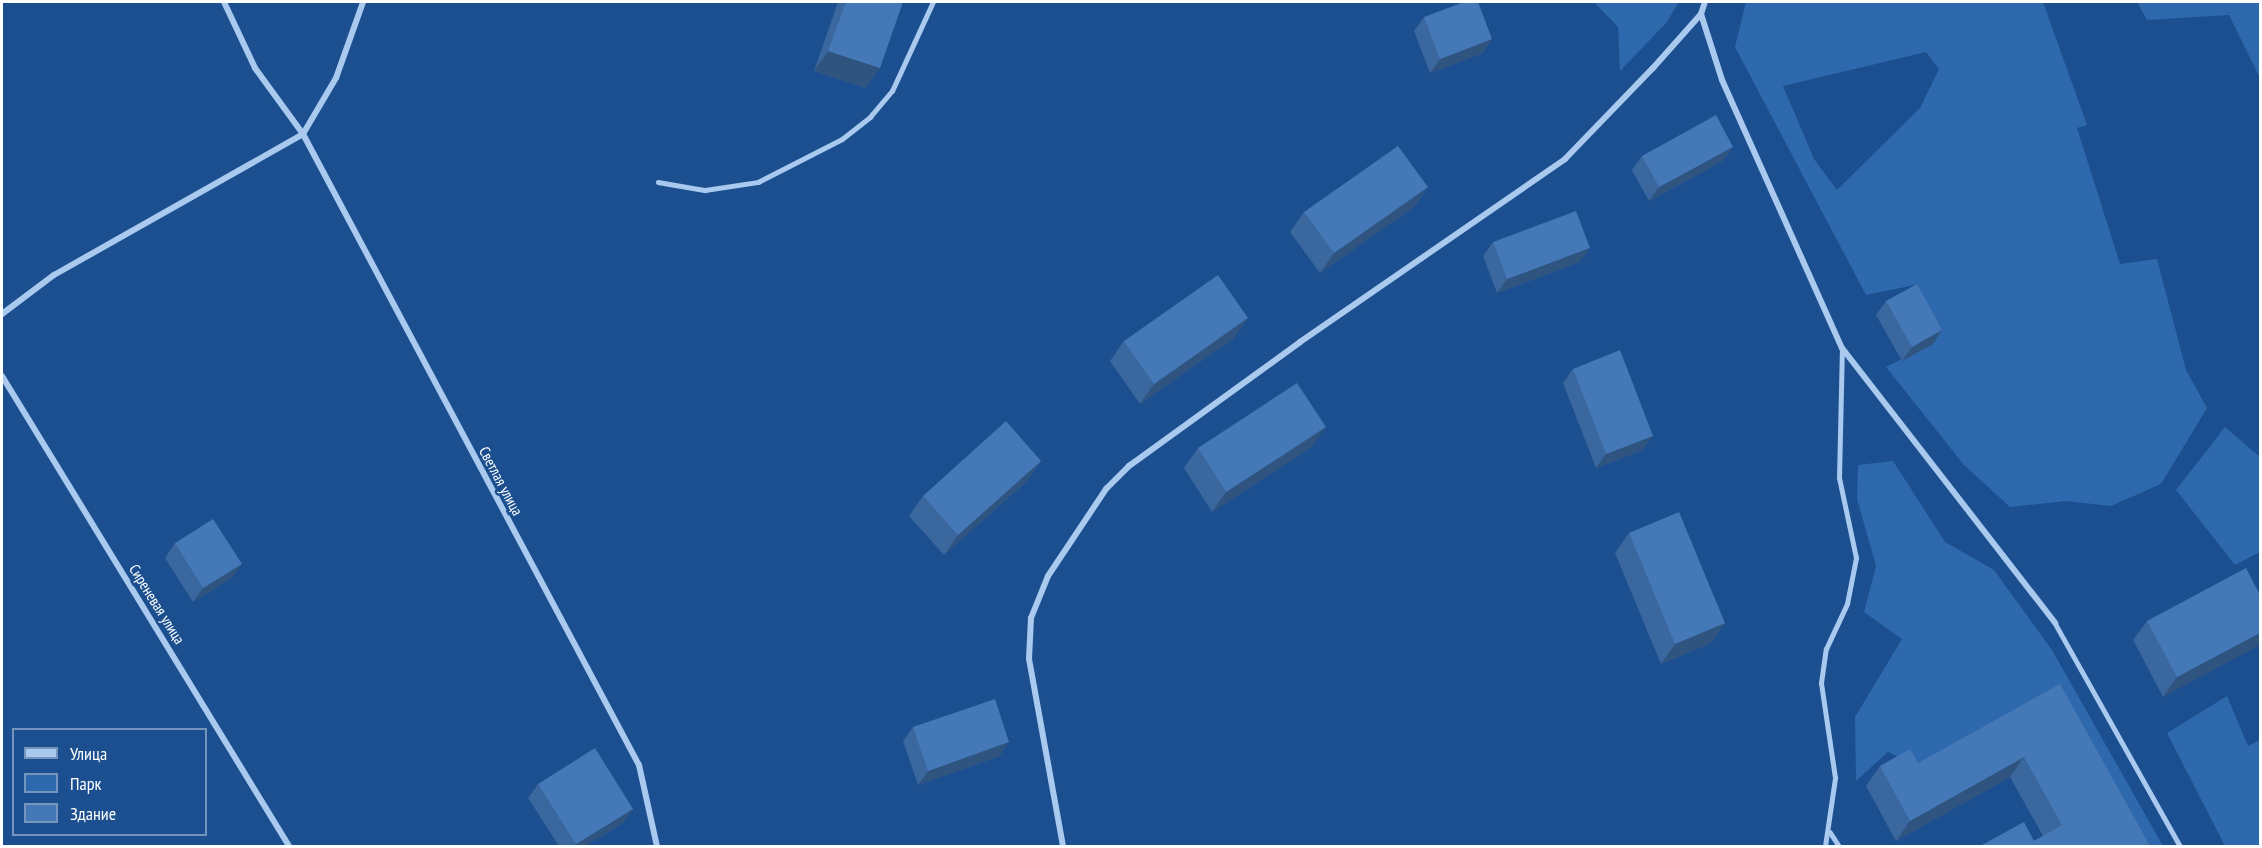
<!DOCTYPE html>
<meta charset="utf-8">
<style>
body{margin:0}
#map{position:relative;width:2262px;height:848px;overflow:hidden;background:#1b4f8f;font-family:"PT Sans Narrow",sans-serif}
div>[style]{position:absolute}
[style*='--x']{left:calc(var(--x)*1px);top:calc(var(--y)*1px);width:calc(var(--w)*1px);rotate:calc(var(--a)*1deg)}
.green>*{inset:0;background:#2e69ad}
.service>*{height:4.5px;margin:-2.25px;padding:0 2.25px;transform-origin:2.25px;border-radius:2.25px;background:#a9c9ee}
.minor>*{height:6px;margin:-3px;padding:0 3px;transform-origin:3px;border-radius:3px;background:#a9c9ee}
.wall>*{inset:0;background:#3a679d}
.shaded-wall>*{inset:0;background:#305480}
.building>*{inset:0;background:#4478b7}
span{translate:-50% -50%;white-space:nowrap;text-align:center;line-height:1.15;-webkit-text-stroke:5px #1b4f8f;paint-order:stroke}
.street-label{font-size:15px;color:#fff}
.frame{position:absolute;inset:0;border:3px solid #fff;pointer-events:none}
.legend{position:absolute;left:12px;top:728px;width:195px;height:108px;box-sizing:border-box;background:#1b4f8f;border:2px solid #7695bc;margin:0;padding:8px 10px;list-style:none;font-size:18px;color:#fff}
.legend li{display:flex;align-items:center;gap:12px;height:30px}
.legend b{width:30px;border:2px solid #7695bc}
</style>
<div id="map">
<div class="green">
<div style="clip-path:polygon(1594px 2px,1679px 2px,1666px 23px,1620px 71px,1618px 27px)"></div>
<div style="clip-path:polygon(evenodd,1746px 2px,2043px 2px,2087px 125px,2077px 128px,2120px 264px,2157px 259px,2186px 370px,2207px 408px,2161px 484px,2111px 506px,2066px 501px,2010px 507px,1964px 465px,1886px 367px,1932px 344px,1915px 285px,1866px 295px,1735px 47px,1746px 2px,1926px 52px,1939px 69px,1920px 108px,1837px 190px,1814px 159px,1783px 86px,1926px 52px)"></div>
<div style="clip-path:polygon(2137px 2px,2260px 2px,2260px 78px,2229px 15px,2147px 20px)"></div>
<div style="clip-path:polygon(2225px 427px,2260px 457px,2260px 552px,2235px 565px,2176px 490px)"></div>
<div style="clip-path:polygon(1893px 461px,1945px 542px,1994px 570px,2052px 650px,2163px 846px,2140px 846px,2052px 690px,1916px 765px,1888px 752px,1856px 781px,1855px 717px,1902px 639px,1864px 612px,1876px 566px,1857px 499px,1858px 465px)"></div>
<div style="clip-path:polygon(2227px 696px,2248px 746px,2260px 740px,2260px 846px,2225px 846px,2167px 733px)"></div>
</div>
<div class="service">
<div style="--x:658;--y:182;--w:48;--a:9.7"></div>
<div style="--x:705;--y:190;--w:54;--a:-8.6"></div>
<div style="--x:758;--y:182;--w:94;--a:-27.1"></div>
<div style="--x:842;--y:139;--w:36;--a:-38"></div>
<div style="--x:870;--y:117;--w:34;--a:-50"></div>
<div style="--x:892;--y:91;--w:98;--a:-65.3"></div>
<div style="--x:2055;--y:623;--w:256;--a:60.7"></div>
<div style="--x:1830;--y:832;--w:17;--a:57"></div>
<div style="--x:1825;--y:846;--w:69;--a:-81.6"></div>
<div style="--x:1835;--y:778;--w:96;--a:-98.4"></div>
<div style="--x:1821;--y:683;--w:34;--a:-82"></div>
<div style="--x:1826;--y:649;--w:50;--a:-65"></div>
<div style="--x:1847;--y:604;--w:47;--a:-78.9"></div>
<div style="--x:1856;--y:558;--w:82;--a:-102"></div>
<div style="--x:1839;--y:478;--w:129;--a:-88.7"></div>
</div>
<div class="minor">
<div style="--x:224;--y:2;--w:73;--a:64.8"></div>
<div style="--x:255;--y:68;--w:82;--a:54"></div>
<div style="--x:303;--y:134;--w:715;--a:61.97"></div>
<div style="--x:639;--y:765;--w:83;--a:77.5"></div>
<div style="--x:1701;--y:14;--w:69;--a:72.3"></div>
<div style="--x:1722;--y:80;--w:294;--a:65.9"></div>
<div style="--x:1842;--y:348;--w:348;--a:52.2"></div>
<div style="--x:2;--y:314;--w:65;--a:-36.9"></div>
<div style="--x:54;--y:275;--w:286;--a:-29.5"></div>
<div style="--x:303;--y:134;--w:65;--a:-59.5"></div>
<div style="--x:336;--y:78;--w:81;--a:-70.4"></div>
<div style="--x:2;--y:376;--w:551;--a:58.59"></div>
<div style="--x:1063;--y:846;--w:190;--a:-100.3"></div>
<div style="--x:1029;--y:659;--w:41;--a:-87.2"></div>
<div style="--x:1031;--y:618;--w:45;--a:-68"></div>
<div style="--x:1048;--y:576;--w:105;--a:-56.3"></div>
<div style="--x:1106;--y:489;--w:33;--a:-45"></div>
<div style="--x:1129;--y:466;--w:211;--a:-35.9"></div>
<div style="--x:1300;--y:342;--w:322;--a:-34.6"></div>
<div style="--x:1565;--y:159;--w:127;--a:-46"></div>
<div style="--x:1653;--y:68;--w:72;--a:-48.4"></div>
<div style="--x:1701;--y:14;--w:13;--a:-72"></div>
</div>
<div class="wall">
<div style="clip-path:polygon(838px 2px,903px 2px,866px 88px,814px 71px)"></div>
<div style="clip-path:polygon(1424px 17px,1492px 39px,1483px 53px,1430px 73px,1414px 31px)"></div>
<div style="clip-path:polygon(1642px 156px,1723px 161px,1649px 201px,1632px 170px)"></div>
<div style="clip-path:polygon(1428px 187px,1414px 207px,1320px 273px,1290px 232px,1304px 212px)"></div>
<div style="clip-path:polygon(1493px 242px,1580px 262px,1497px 293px,1483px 256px)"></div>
<div style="clip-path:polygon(1886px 301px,1933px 344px,1902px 361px,1876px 315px)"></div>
<div style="clip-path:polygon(1234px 338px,1140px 404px,1110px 361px,1124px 341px)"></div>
<div style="clip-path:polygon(1573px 369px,1643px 450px,1596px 468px,1563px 383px)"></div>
<div style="clip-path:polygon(1312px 447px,1212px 512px,1184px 468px,1198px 448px)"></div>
<div style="clip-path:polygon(1041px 461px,1027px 481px,944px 555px,909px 516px,923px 496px)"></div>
<div style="clip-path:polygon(1629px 533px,1725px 623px,1711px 643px,1661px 664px,1615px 553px)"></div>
<div style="clip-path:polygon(175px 543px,232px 578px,193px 602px,165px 558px)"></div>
<div style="clip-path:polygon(2260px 595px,2163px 697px,2133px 640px,2147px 621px)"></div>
<div style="clip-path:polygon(2060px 684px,2150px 846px,2034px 841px,2043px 836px,2010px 777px,1896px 841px,1866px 786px,1880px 766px,1918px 763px)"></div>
<div style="clip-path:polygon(913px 727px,1000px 756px,918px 785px,903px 741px)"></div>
<div style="clip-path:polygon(538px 784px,633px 809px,623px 823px,585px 846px,559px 846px,528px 798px)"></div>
</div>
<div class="shaded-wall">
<div style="clip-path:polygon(1492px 39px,1483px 53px,1430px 73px,1440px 59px)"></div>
<div style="clip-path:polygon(828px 51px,880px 68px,866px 88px,814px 71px)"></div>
<div style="clip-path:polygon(1733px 147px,1723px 161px,1649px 201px,1659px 187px)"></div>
<div style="clip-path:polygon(1428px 187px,1414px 207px,1320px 273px,1334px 253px)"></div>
<div style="clip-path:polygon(1590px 248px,1580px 262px,1497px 293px,1507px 279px)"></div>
<div style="clip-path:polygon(1248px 318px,1234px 338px,1140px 404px,1154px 384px)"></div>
<div style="clip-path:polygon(1942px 330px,1933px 344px,1902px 361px,1912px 347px)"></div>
<div style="clip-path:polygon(1326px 427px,1312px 447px,1212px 512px,1226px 492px)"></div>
<div style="clip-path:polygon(1653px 436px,1643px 450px,1596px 468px,1606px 454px)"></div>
<div style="clip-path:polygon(1041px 461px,1027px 481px,944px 555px,958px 535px)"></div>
<div style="clip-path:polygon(242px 564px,232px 578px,193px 602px,203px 588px)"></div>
<div style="clip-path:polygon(1725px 623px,1711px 643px,1661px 664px,1675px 644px)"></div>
<div style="clip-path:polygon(2260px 633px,2260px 645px,2163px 697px,2177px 677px)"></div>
<div style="clip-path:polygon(1009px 742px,1000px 756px,918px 785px,928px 771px)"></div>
<div style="clip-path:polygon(2024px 757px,2010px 777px,1896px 841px,1910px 821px)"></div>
<div style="clip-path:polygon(633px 809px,623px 823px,585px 846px,574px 846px,576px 844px)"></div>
</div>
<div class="building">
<div style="clip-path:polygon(846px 2px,903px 2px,880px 68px,828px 51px)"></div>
<div style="clip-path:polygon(1464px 2px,1478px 2px,1492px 39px,1440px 59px,1424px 17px)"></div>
<div style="clip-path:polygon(1716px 115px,1733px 147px,1659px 187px,1642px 156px)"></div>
<div style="clip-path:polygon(1398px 146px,1428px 187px,1334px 253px,1304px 212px)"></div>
<div style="clip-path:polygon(1576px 211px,1590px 248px,1507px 279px,1493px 242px)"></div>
<div style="clip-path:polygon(1218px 275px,1248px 318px,1154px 384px,1124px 341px)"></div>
<div style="clip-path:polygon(1917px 284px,1942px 330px,1912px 347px,1886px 301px)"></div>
<div style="clip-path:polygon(1620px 350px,1653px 436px,1606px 454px,1573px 369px)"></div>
<div style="clip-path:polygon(1297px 383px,1326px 427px,1226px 492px,1198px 448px)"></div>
<div style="clip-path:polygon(1006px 421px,1041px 461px,958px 535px,923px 496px)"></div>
<div style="clip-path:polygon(1679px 512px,1725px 623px,1675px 644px,1629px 533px)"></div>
<div style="clip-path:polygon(213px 519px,242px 564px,203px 588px,175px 543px)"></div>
<div style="clip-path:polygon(2246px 568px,2260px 595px,2260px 633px,2177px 677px,2147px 621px)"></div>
<div style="clip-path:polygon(2060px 684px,2150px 846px,1980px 846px,2024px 822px,2034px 841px,2062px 825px,2024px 757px,1910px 821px,1880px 766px,1910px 749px,1918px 763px)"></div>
<div style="clip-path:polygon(995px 699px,1009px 742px,928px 771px,913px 727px)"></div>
<div style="clip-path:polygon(595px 748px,633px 809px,576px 844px,538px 784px)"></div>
</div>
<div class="street-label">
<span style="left:501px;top:481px;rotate:62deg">Светлая улица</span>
<span style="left:157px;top:604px;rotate:58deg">Сиреневая улица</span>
</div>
<div class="frame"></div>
<ul class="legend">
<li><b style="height:8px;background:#a9c9ee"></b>Улица</li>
<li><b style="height:16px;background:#2e69ad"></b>Парк</li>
<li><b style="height:16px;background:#4478b7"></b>Здание</li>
</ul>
</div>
